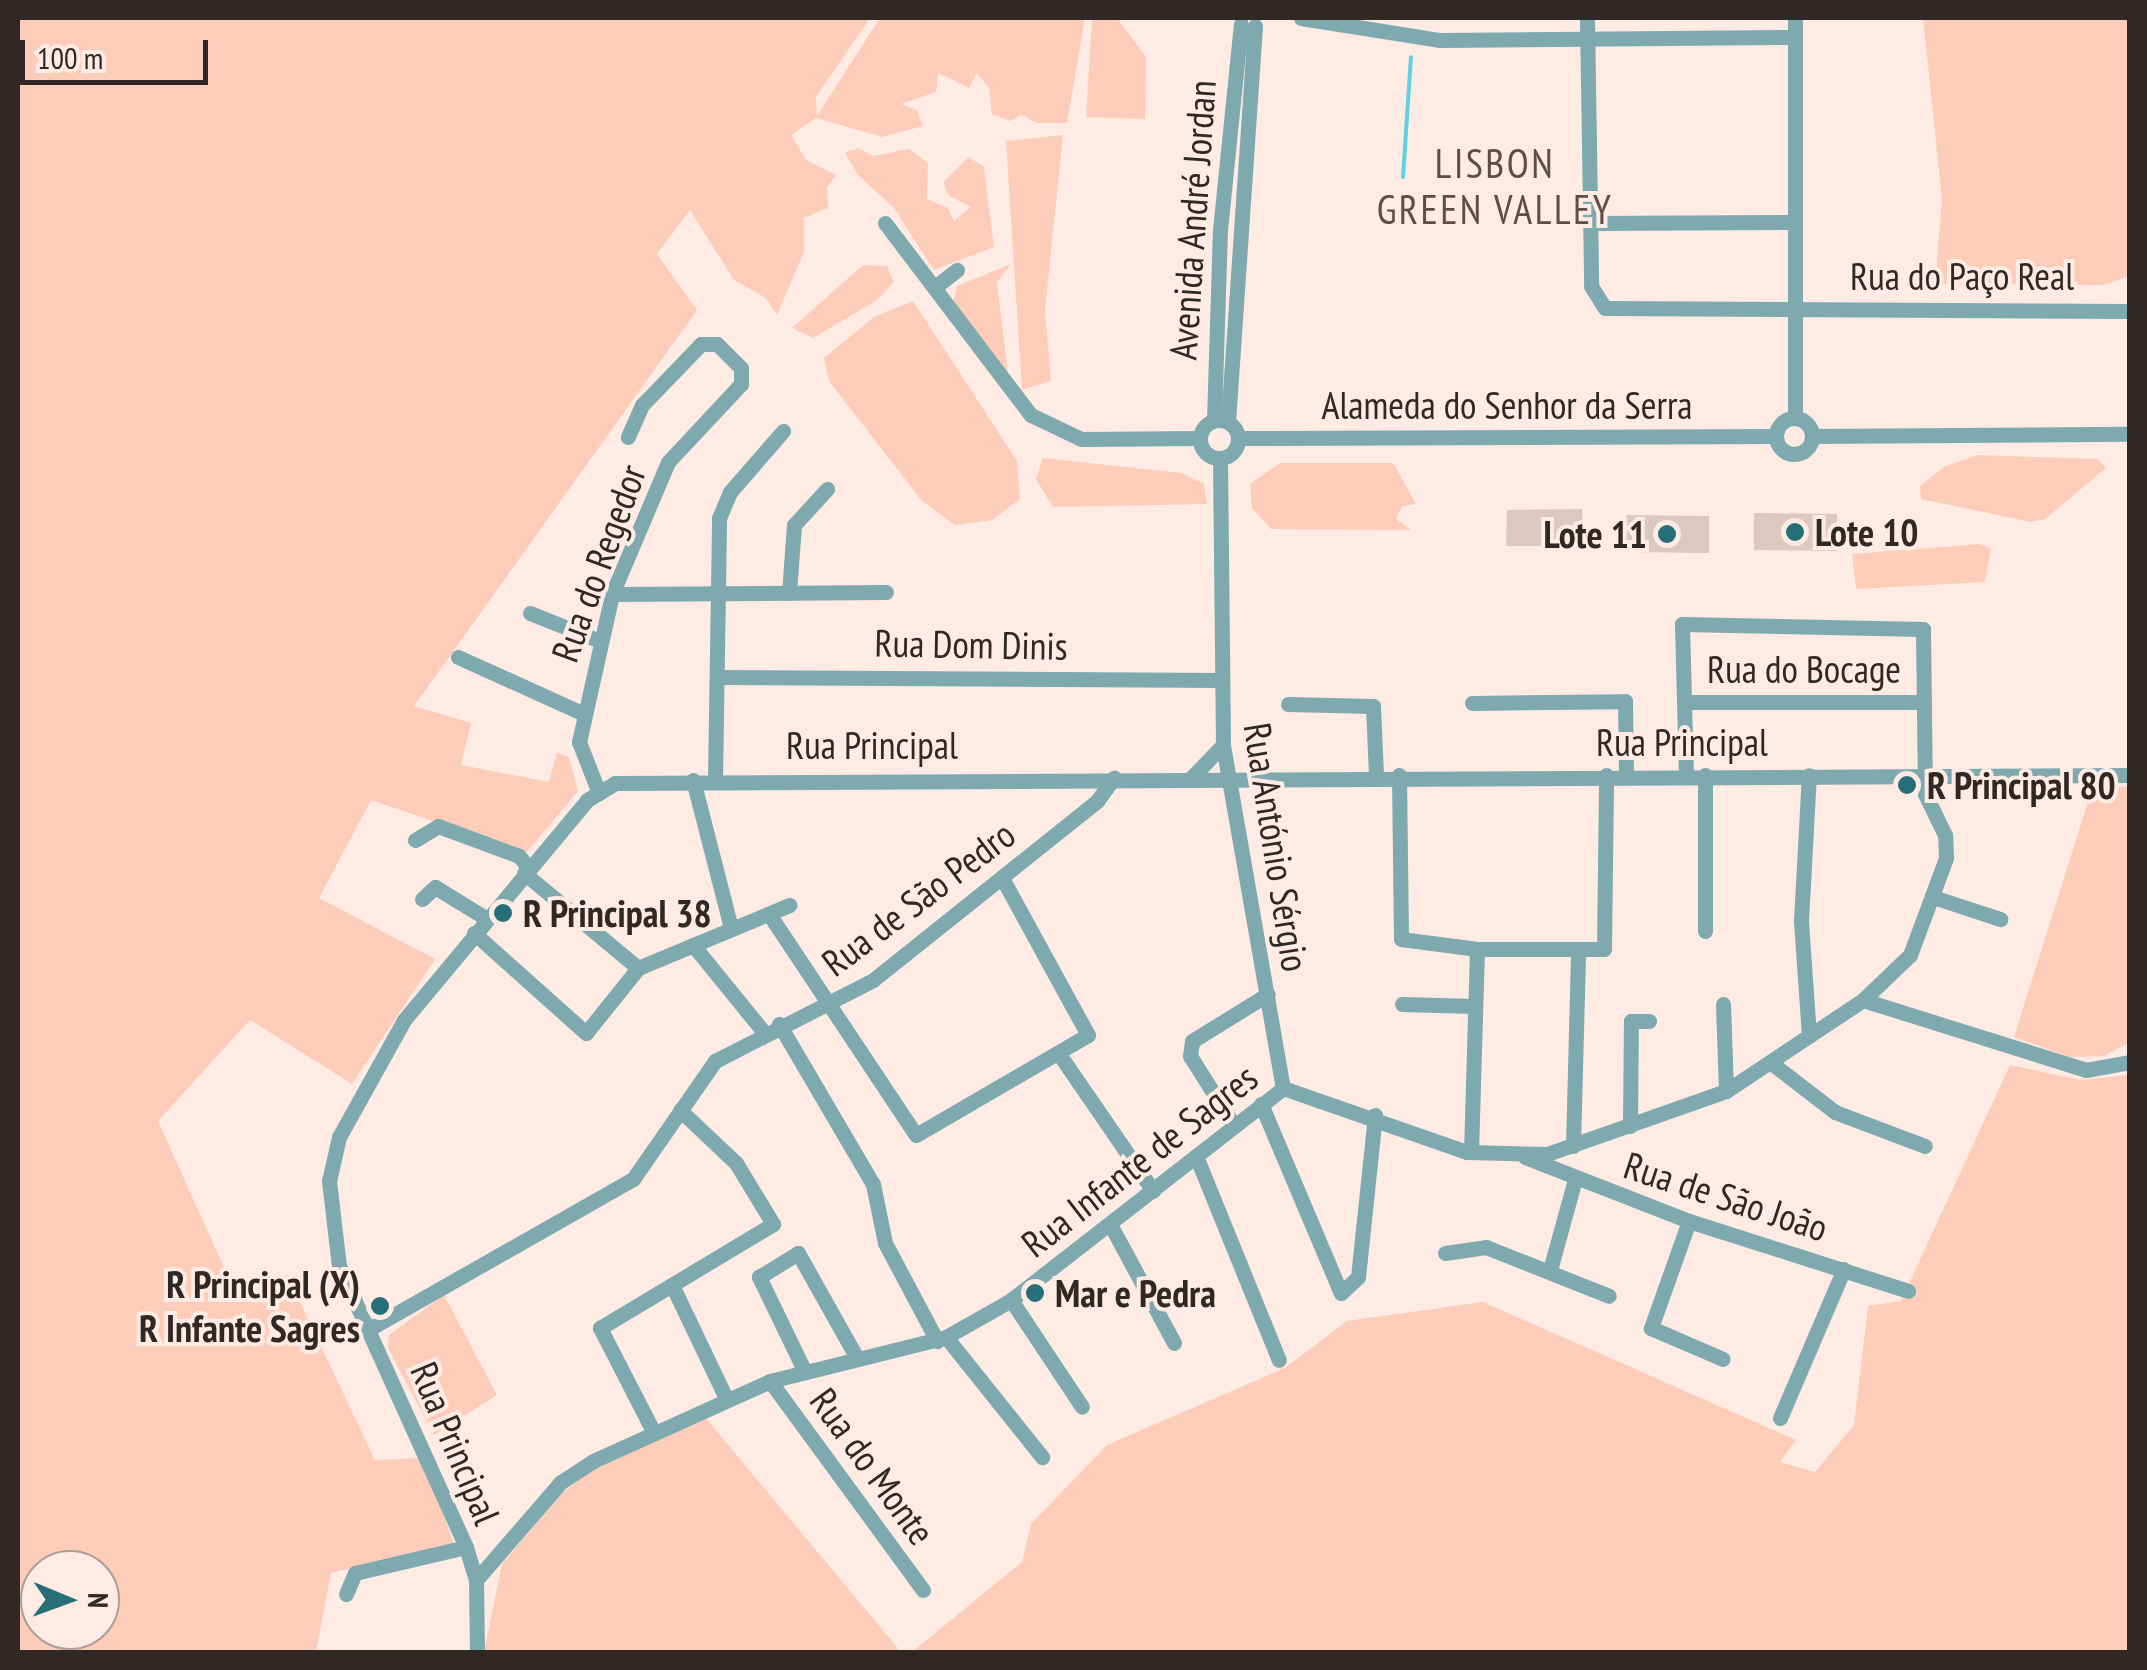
<!DOCTYPE html>
<meta charset="utf-8">
<style>
body{margin:0}
#map{position:relative;width:2147px;height:1670px;overflow:hidden;background:#feebe3;font-family:"PT Sans Narrow",sans-serif}
div>[style]{position:absolute}
[style*='--x']{left:calc(var(--x)*1px);top:calc(var(--y)*1px);width:calc(var(--w)*1px);rotate:calc(var(--a)*1deg)}
.green>*{inset:0;background:#fdcdb9}
.stream>*{height:4px;margin:-2px;padding:0 2px;transform-origin:2px;border-radius:2px;background:#5ed2e0}
.building>*{inset:0;background:#dbc8c0}
.minor>*{height:15px;margin:-7.5px;padding:0 7.5px;transform-origin:7.5px;border-radius:7.5px;background:#7ea9af}
.minor>.ring{margin:-7.5px;padding:0;box-sizing:content-box;background:none;border:15px solid #7ea9af;border-radius:50%}
.dots>*{width:28px;height:28px;translate:-50% -50%;box-sizing:border-box;border:5px solid #feebe3;border-radius:50%}
span{translate:-50% -50%;white-space:nowrap;text-align:center;line-height:1.15;-webkit-text-stroke:8px #feebe3;paint-order:stroke}
.street-label{font-size:38px;color:#2f2825}
.poi-label{font-size:38px;color:#2f2825;font-weight:700}
.left{translate:0 -50%;text-align:left}
.right{translate:-100% -50%;text-align:right}
.neighbourhood-label{font-size:40px;color:#5d4d46;letter-spacing:2.5px}
.frame{position:absolute;inset:0;border:20px solid #2f2825;pointer-events:none}
.north{position:absolute;left:20px;top:1550px;width:100px;height:100px;box-sizing:border-box;background:#feebe3;border:2px solid #ab9d97;border-radius:50%;rotate:91deg;font-size:28px;font-weight:700;line-height:40px;text-align:center;color:#2f2825}
.north::after{content:'';display:block;margin:auto;width:35px;height:45px;background:#266f78;clip-path:polygon(50% 0,100% 100%,50% 72%,0 100%)}
.scale{position:absolute;left:20px;top:40px;width:188px;height:45px;box-sizing:border-box;border:5px solid #2f2825;border-top:0;padding-left:12px;font-size:30px;line-height:35px;white-space:nowrap;color:#2f2825;-webkit-text-stroke:8px #feebe3;paint-order:stroke}
</style>
<div id="map">
<div class="green">
<div style="clip-path:polygon(evenodd,18px 18px,870px 18px,816px 97px,817px 116px,880px 18px,1085px 18px,1067px 123px,1037px 123px,1022px 115px,1010px 121px,992px 114px,989px 88px,977px 73px,969px 88px,938px 73px,936px 92px,901px 104px,917px 110px,923px 126px,882px 137px,816px 118px,791px 135px,806px 160px,836px 175px,827px 187px,828px 208px,804px 218px,804px 252px,777px 315px,766px 298px,734px 280px,690px 210px,657px 254px,697px 310px,414px 706px,471px 723px,461px 765px,549px 782px,557px 753px,569px 757px,578px 791px,526px 853px,371px 800px,319px 898px,435px 959px,352px 1084px,250px 1020px,158px 1121px,232px 1285px,287px 1275px,375px 1460px,423px 1458px,454px 1544px,331px 1573px,316px 1652px,18px 1652px,18px 18px,40px 1570px,100px 1570px,100px 1630px,40px 1630px,40px 1570px)"></div>
<div style="clip-path:polygon(1092px 18px,1117px 18px,1146px 57px,1145px 119px,1086px 117px)"></div>
<div style="clip-path:polygon(1923px 18px,2129px 18px,2129px 276px,2104px 285px,1935px 284px,1942px 200px)"></div>
<div style="clip-path:polygon(1063px 135px,1045px 310px,1051px 381px,1022px 390px,1006px 141px)"></div>
<div style="clip-path:polygon(858px 148px,873px 156px,909px 149px,928px 163px,927px 199px,948px 208px,954px 221px,971px 207px,949px 196px,943px 182px,969px 157px,984px 167px,994px 247px,934px 270px,894px 208px,858px 175px,845px 153px)"></div>
<div style="clip-path:polygon(1011px 264px,997px 282px,1008px 374px,953px 302px,957px 286px)"></div>
<div style="clip-path:polygon(863px 265px,887px 266px,894px 282px,876px 301px,813px 338px,792px 328px)"></div>
<div style="clip-path:polygon(913px 301px,1017px 461px,1020px 499px,992px 520px,955px 525px,922px 501px,829px 381px,824px 358px,874px 317px)"></div>
<div style="clip-path:polygon(1977px 455px,2098px 459px,2106px 468px,2045px 519px,2031px 522px,1921px 499px,1920px 486px,1944px 467px)"></div>
<div style="clip-path:polygon(1043px 458px,1181px 473px,1204px 484px,1207px 504px,1053px 507px,1036px 479px)"></div>
<div style="clip-path:polygon(1280px 463px,1393px 463px,1416px 504px,1402px 506px,1396px 519px,1411px 530px,1271px 529px,1252px 508px,1250px 484px)"></div>
<div style="clip-path:polygon(1980px 544px,1991px 548px,1985px 582px,1856px 589px,1852px 554px)"></div>
<div style="clip-path:polygon(2093px 786px,2129px 787px,2129px 1043px,2104px 1056px,2069px 1057px,2014px 1037px)"></div>
<div style="clip-path:polygon(2010px 1065px,2080px 1080px,2129px 1075px,2129px 1652px,912px 1652px,1022px 1562px,1031px 1524px,1107px 1445px,1285px 1368px,1347px 1321px,1483px 1302px,1796px 1440px,1780px 1462px,1815px 1472px,1854px 1425px,1868px 1306px,1901px 1301px)"></div>
<div style="clip-path:polygon(444px 1295px,497px 1395px,434px 1435px,388px 1348px,389px 1335px)"></div>
<div style="clip-path:polygon(704px 1416px,901px 1652px,484px 1652px,502px 1564px,562px 1493px,600px 1464px)"></div>
</div>
<div class="stream">
<div style="--x:1403;--y:177;--w:120;--a:-86.2"></div>
</div>
<div class="building">
<div style="clip-path:polygon(1582px 509px,1582px 546px,1506px 546px,1507px 510px)"></div>
<div style="clip-path:polygon(1754px 513px,1837px 514px,1837px 551px,1754px 550px)"></div>
<div style="clip-path:polygon(1626px 515px,1709px 516px,1709px 553px,1626px 552px)"></div>
</div>
<div class="minor">
<div style="--x:1301;--y:18;--w:141;--a:9"></div>
<div style="--x:1440;--y:40;--w:355;--a:-0.5"></div>
<div style="--x:1587;--y:18;--w:268;--a:89.1"></div>
<div style="--x:1591;--y:286;--w:26;--a:58"></div>
<div style="--x:1605;--y:308;--w:525;--a:0.33"></div>
<div style="--x:885;--y:223;--w:241;--a:52.8"></div>
<div style="--x:1031;--y:415;--w:55;--a:25.6"></div>
<div style="--x:1081;--y:439;--w:119;--a:-0.5"></div>
<div style="--x:1590;--y:223;--w:205;--a:-0.3"></div>
<div style="--x:935;--y:287;--w:28;--a:-38"></div>
<div style="--x:1795;--y:418;--w:400;--a:-90"></div>
<div class="ring" style="left:1776px;top:418px;width:21px;height:21px"></div>
<div style="--x:1214;--y:420;--w:190;--a:-88.2"></div>
<div style="--x:1220;--y:230;--w:207;--a:-84.2"></div>
<div class="ring" style="left:1200px;top:420px;width:23px;height:23px"></div>
<div style="--x:1228;--y:422;--w:397;--a:-86.1"></div>
<div style="--x:1812;--y:436;--w:318;--a:-0.4"></div>
<div style="--x:1238;--y:438;--w:538;--a:-0.21"></div>
<div style="--x:1220;--y:458;--w:287;--a:89.4"></div>
<div style="--x:1223;--y:745;--w:348;--a:80.1"></div>
<div style="--x:789;--y:593;--w:68;--a:-85.8"></div>
<div style="--x:794;--y:525;--w:49;--a:-47.5"></div>
<div style="--x:612;--y:594;--w:274;--a:-0.4"></div>
<div style="--x:530;--y:613;--w:75;--a:21.8"></div>
<div style="--x:458;--y:657;--w:136;--a:24.3"></div>
<div style="--x:718;--y:677;--w:504;--a:0.34"></div>
<div style="--x:1684;--y:702;--w:239;--a:0"></div>
<div style="--x:1472;--y:703;--w:153;--a:-0.7"></div>
<div style="--x:1625;--y:701;--w:74;--a:89.2"></div>
<div style="--x:1288;--y:704;--w:85;--a:1.3"></div>
<div style="--x:1373;--y:706;--w:69;--a:87.5"></div>
<div style="--x:1399;--y:775;--w:164;--a:89.3"></div>
<div style="--x:1401;--y:939;--w:77;--a:7.5"></div>
<div style="--x:1705;--y:775;--w:156;--a:90"></div>
<div style="--x:1191;--y:778;--w:46;--a:-45.9"></div>
<div style="--x:715;--y:779;--w:261;--a:-89.1"></div>
<div style="--x:719;--y:518;--w:28;--a:-67"></div>
<div style="--x:730;--y:492;--w:81;--a:-49"></div>
<div style="--x:693;--y:780;--w:153;--a:75.6"></div>
<div style="--x:599;--y:793;--w:55;--a:-111.4"></div>
<div style="--x:579;--y:742;--w:152;--a:-77.4"></div>
<div style="--x:612;--y:594;--w:143;--a:-67"></div>
<div style="--x:668;--y:462;--w:107;--a:-46.9"></div>
<div style="--x:741;--y:384;--w:16;--a:-90"></div>
<div style="--x:741;--y:368;--w:34;--a:-135"></div>
<div style="--x:717;--y:344;--w:16;--a:180"></div>
<div style="--x:701;--y:344;--w:85;--a:134"></div>
<div style="--x:642;--y:405;--w:35;--a:114"></div>
<div style="--x:415;--y:840;--w:27;--a:-31"></div>
<div style="--x:438;--y:826;--w:86;--a:20.3"></div>
<div style="--x:519;--y:856;--w:14;--a:51"></div>
<div style="--x:524;--y:873;--w:148;--a:39.8"></div>
<div style="--x:1933;--y:897;--w:71;--a:18.2"></div>
<div style="--x:422;--y:899;--w:18;--a:-43"></div>
<div style="--x:435;--y:887;--w:61;--a:31.6"></div>
<div style="--x:769;--y:914;--w:265;--a:56.4"></div>
<div style="--x:916;--y:1135;--w:199;--a:-30.2"></div>
<div style="--x:1088;--y:1035;--w:179;--a:-118.7"></div>
<div style="--x:474;--y:933;--w:150;--a:41.8"></div>
<div style="--x:586;--y:1033;--w:83;--a:-51.3"></div>
<div style="--x:638;--y:968;--w:164;--a:-22.6"></div>
<div style="--x:693;--y:945;--w:111;--a:50.9"></div>
<div style="--x:1863;--y:1000;--w:234;--a:17.4"></div>
<div style="--x:2086;--y:1070;--w:45;--a:-10.3"></div>
<div style="--x:1402;--y:1004;--w:73;--a:1.6"></div>
<div style="--x:1723;--y:1004;--w:87;--a:88"></div>
<div style="--x:779;--y:1024;--w:186;--a:59.6"></div>
<div style="--x:873;--y:1184;--w:60;--a:78.5"></div>
<div style="--x:885;--y:1243;--w:111;--a:62"></div>
<div style="--x:1809;--y:1036;--w:115;--a:-94"></div>
<div style="--x:1801;--y:921;--w:146;--a:-86.9"></div>
<div style="--x:1059;--y:1054;--w:166;--a:55.5"></div>
<div style="--x:1770;--y:1062;--w:82;--a:37.6"></div>
<div style="--x:1835;--y:1112;--w:96;--a:20.7"></div>
<div style="--x:1261;--y:1104;--w:205;--a:67.1"></div>
<div style="--x:1341;--y:1293;--w:23;--a:-43"></div>
<div style="--x:1358;--y:1277;--w:163;--a:-84"></div>
<div style="--x:1233;--y:1124;--w:80;--a:-122.3"></div>
<div style="--x:1190;--y:1056;--w:15;--a:-82"></div>
<div style="--x:1192;--y:1041;--w:89;--a:-31.7"></div>
<div style="--x:1630;--y:1126;--w:105;--a:-89.5"></div>
<div style="--x:1631;--y:1021;--w:18;--a:0"></div>
<div style="--x:1573;--y:1146;--w:197;--a:-88.5"></div>
<div style="--x:1471;--y:1152;--w:203;--a:-88.3"></div>
<div style="--x:1477;--y:949;--w:127;--a:0"></div>
<div style="--x:1604;--y:949;--w:174;--a:-89.3"></div>
<div style="--x:1196;--y:1156;--w:220;--a:67.9"></div>
<div style="--x:1525;--y:1157;--w:176;--a:21.3"></div>
<div style="--x:1689;--y:1221;--w:230;--a:17.7"></div>
<div style="--x:1689;--y:1221;--w:114;--a:109.6"></div>
<div style="--x:1651;--y:1328;--w:78;--a:23.3"></div>
<div style="--x:1110;--y:1224;--w:135;--a:61.7"></div>
<div style="--x:1445;--y:1253;--w:41;--a:-8.3"></div>
<div style="--x:1486;--y:1247;--w:132;--a:21.7"></div>
<div style="--x:1550;--y:1270;--w:94;--a:-74.6"></div>
<div style="--x:672;--y:1285;--w:125;--a:64.5"></div>
<div style="--x:1011;--y:1300;--w:128;--a:56.4"></div>
<div style="--x:369;--y:1329;--w:304;--a:-29.6"></div>
<div style="--x:633;--y:1179;--w:144;--a:-55.2"></div>
<div style="--x:715;--y:1061;--w:178;--a:-27.1"></div>
<div style="--x:873;--y:980;--w:287;--a:-38.6"></div>
<div style="--x:1097;--y:801;--w:29;--a:-54"></div>
<div style="--x:946;--y:1337;--w:154;--a:51.3"></div>
<div style="--x:805;--y:1372;--w:106;--a:-115.8"></div>
<div style="--x:759;--y:1277;--w:46;--a:-31.6"></div>
<div style="--x:798;--y:1253;--w:120;--a:60.7"></div>
<div style="--x:770;--y:1381;--w:259;--a:53.8"></div>
<div style="--x:1780;--y:1418;--w:162;--a:-66.8"></div>
<div style="--x:652;--y:1429;--w:114;--a:-117.2"></div>
<div style="--x:600;--y:1328;--w:202;--a:-31"></div>
<div style="--x:773;--y:1224;--w:71;--a:-121.2"></div>
<div style="--x:736;--y:1163;--w:77;--a:-136.6"></div>
<div style="--x:476;--y:1580;--w:130;--a:-49.1"></div>
<div style="--x:561;--y:1482;--w:38;--a:-33"></div>
<div style="--x:593;--y:1461;--w:194;--a:-24.3"></div>
<div style="--x:770;--y:1381;--w:181;--a:-14"></div>
<div style="--x:946;--y:1337;--w:75;--a:-29.6"></div>
<div style="--x:1011;--y:1300;--w:345;--a:-37.9"></div>
<div style="--x:1283;--y:1088;--w:195;--a:19.2"></div>
<div style="--x:1467;--y:1152;--w:80;--a:1.4"></div>
<div style="--x:1547;--y:1154;--w:190;--a:-19.4"></div>
<div style="--x:1726;--y:1091;--w:164;--a:-33.6"></div>
<div style="--x:1863;--y:1000;--w:65;--a:-43.8"></div>
<div style="--x:1910;--y:955;--w:103;--a:-69.6"></div>
<div style="--x:1946;--y:858;--w:23;--a:-92"></div>
<div style="--x:1945;--y:835;--w:46;--a:-116"></div>
<div style="--x:1925;--y:794;--w:165;--a:-90.7"></div>
<div style="--x:1923;--y:629;--w:241;--a:-178.8"></div>
<div style="--x:1682;--y:624;--w:151;--a:88.5"></div>
<div style="--x:346;--y:1594;--w:23;--a:-67"></div>
<div style="--x:355;--y:1573;--w:114;--a:-13.2"></div>
<div style="--x:477;--y:1652;--w:72;--a:-90.8"></div>
<div style="--x:476;--y:1580;--w:34;--a:-107"></div>
<div style="--x:466;--y:1547;--w:308;--a:-114.3"></div>
<div style="--x:339;--y:1266;--w:86;--a:-96.7"></div>
<div style="--x:329;--y:1181;--w:45;--a:-77.2"></div>
<div style="--x:339;--y:1137;--w:134;--a:-60.9"></div>
<div style="--x:404;--y:1020;--w:286;--a:-50.2"></div>
<div style="--x:587;--y:800;--w:33;--a:-31"></div>
<div style="--x:615;--y:783;--w:1515;--a:-0.3"></div>
</div>
<div class="dots">
<div style="left:1795px;top:532px;background:#266f78"></div>
<div style="left:1667px;top:534px;background:#266f78"></div>
<div style="left:1907px;top:785px;background:#266f78"></div>
<div style="left:503px;top:913px;background:#266f78"></div>
<div style="left:1035px;top:1293px;background:#266f78"></div>
<div style="left:380px;top:1306px;background:#266f78"></div>
</div>
<div class="street-label">
<span style="left:1192px;top:220px;rotate:-86deg">Avenida André Jordan</span>
<span style="left:1962px;top:276px">Rua do Paço Real</span>
<span style="left:1507px;top:405px">Alameda do Senhor da Serra</span>
<span style="left:598px;top:563px;rotate:-70deg">Rua do Regedor</span>
<span style="left:971px;top:644px;rotate:1deg">Rua Dom Dinis</span>
<span style="left:1804px;top:669px">Rua do Bocage</span>
<span style="left:1682px;top:742px">Rua Principal</span>
<span style="left:872px;top:745px">Rua Principal</span>
<span style="left:1277px;top:847px;rotate:81deg">Rua António Sérgio</span>
<span style="left:918px;top:898px;rotate:-37deg">Rua de São Pedro</span>
<span style="left:1139px;top:1160px;rotate:-38deg">Rua Infante de Sagres</span>
<span style="left:1726px;top:1196px;rotate:18deg">Rua de São João</span>
<span style="left:456px;top:1443px;rotate:67deg">Rua Principal</span>
<span style="left:873px;top:1466px;rotate:54deg">Rua do Monte</span>
</div>
<div class="poi-label">
<span class="left" style="left:1815px;top:532px">Lote 10</span>
<span class="right" style="left:1647px;top:534px">Lote 11</span>
<span class="left" style="left:1927px;top:785px">R Principal 80</span>
<span class="left" style="left:523px;top:913px">R Principal 38</span>
<span class="right" style="left:360px;top:1306px">R Principal (X)<br>R Infante Sagres</span>
<span class="left" style="left:1055px;top:1293px">Mar e Pedra</span>
</div>
<div class="neighbourhood-label">
<span style="left:1495px;top:186px">LISBON<br>GREEN VALLEY</span>
</div>
<div class="frame"></div>
<div class="north">N</div>
<div class="scale">100 m</div>
</div>
